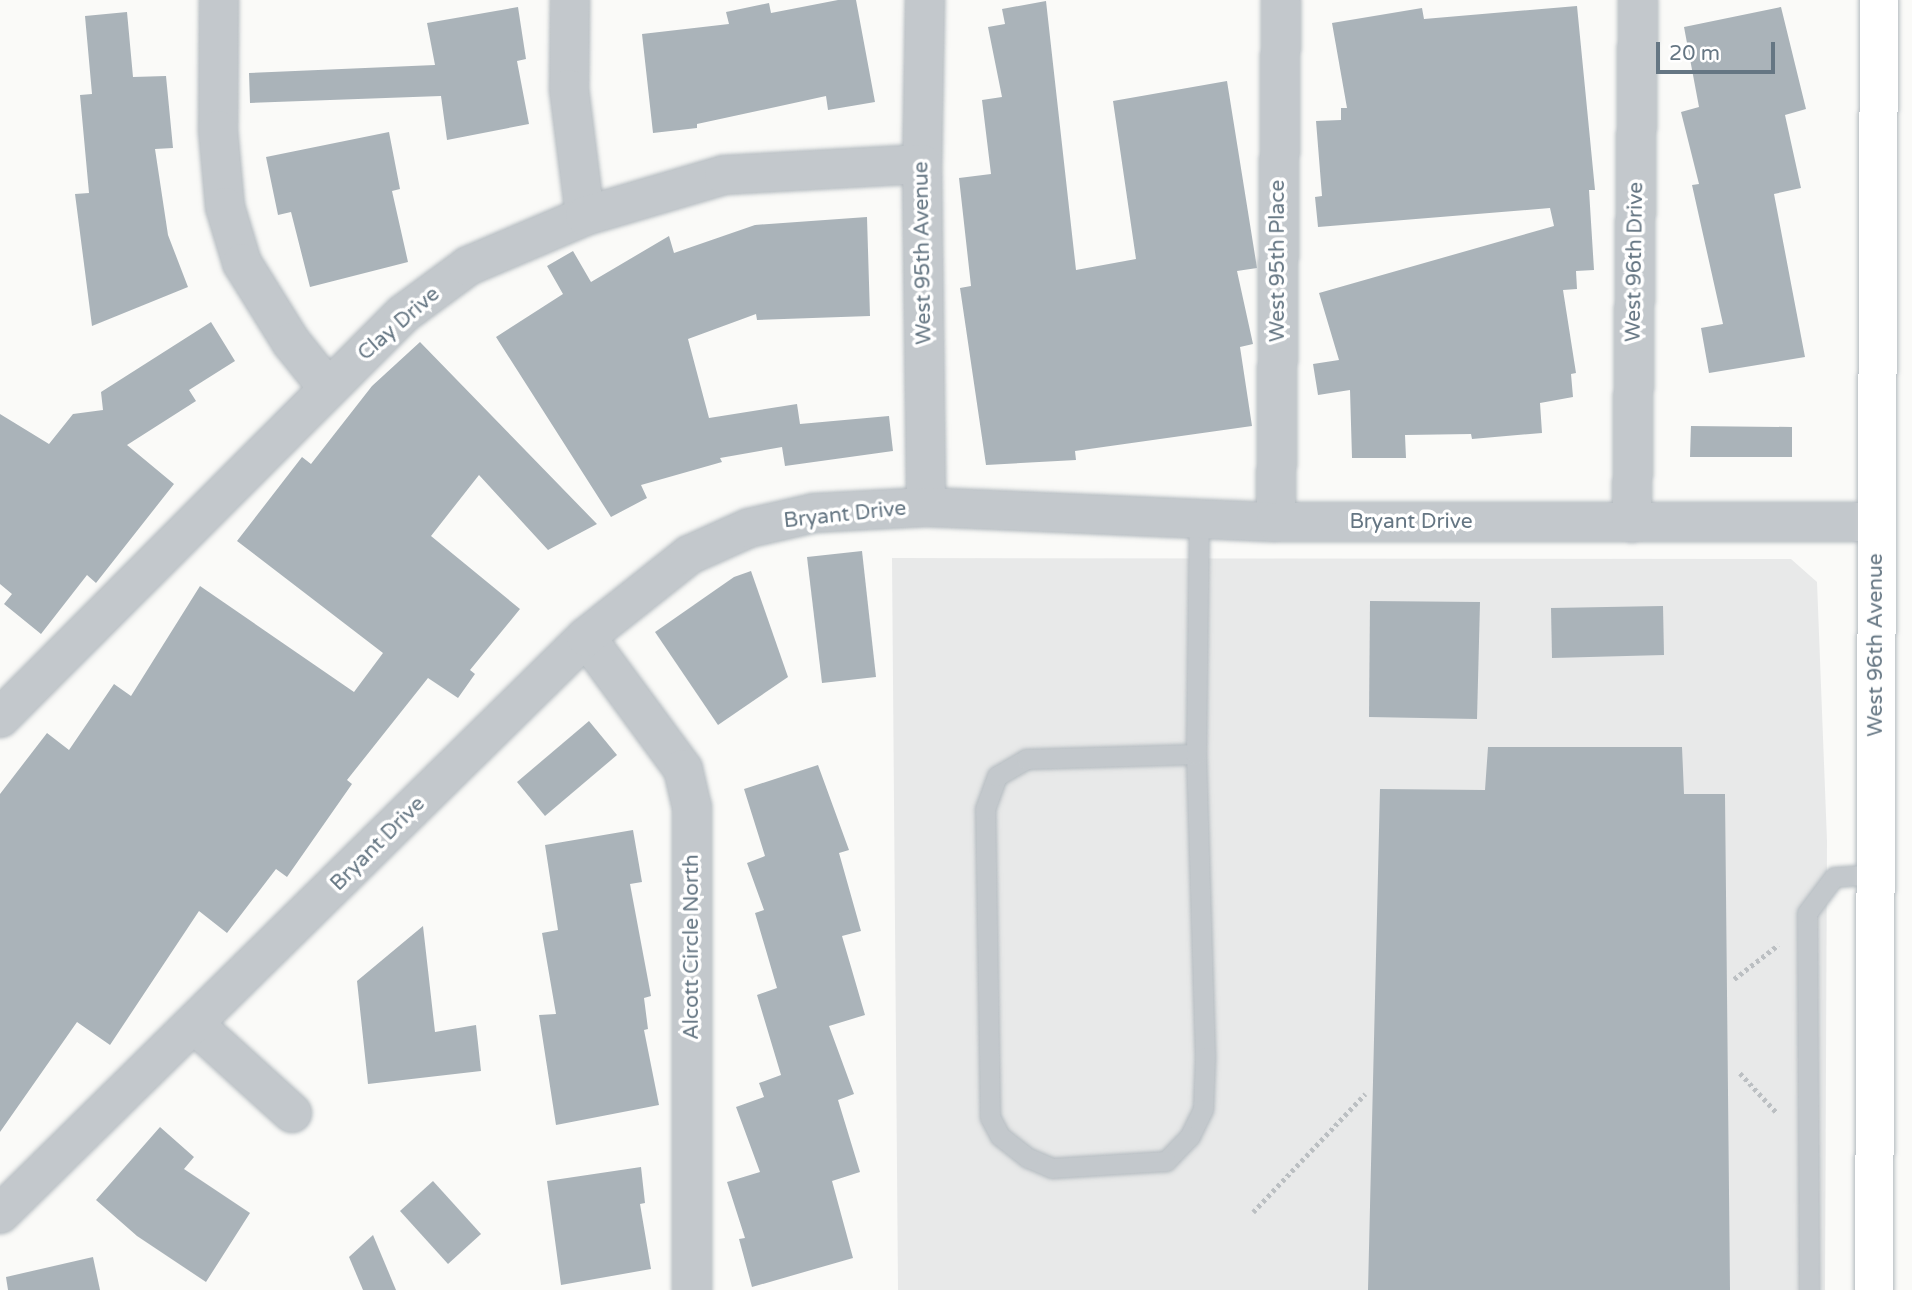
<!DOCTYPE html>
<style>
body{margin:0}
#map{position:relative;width:1912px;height:1290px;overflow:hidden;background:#fafaf8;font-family:"Varela Round",sans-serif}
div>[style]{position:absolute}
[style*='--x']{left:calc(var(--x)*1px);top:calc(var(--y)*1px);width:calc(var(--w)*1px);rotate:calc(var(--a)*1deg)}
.built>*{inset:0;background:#e8e9e9}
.building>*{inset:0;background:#aab3b9}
.path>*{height:4.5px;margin-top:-2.25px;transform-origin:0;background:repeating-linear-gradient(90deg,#bbbfc2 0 3.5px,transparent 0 7px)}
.roads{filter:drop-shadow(0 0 2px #b3babf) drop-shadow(0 0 2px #b3babf)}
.lane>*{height:19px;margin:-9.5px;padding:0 9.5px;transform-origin:9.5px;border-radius:9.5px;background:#c3c8cc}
.street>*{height:38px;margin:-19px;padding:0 19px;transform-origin:19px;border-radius:19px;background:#c3c8cc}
.secondary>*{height:38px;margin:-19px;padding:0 19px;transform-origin:19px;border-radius:19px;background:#fff}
span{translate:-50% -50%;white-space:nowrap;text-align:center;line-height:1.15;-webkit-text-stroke:7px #fff;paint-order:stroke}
.street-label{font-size:21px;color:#657683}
.scale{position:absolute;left:1656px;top:42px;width:119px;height:32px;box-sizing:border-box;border:4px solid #657683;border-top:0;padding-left:9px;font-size:21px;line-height:24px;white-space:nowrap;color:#657683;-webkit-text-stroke:5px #fff;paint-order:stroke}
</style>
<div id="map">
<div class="built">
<div style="clip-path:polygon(892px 558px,1791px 559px,1817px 582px,1827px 841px,1825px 1290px,898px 1290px)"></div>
</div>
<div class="building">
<div style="clip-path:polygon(838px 0,856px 0,875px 102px,828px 110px,826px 96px,697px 124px,697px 128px,653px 133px,642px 34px,729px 24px,726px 12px,769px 3px,771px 13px)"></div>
<div style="clip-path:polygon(1046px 1px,1076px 270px,1136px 259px,1113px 101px,1227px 81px,1257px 268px,1237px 271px,1253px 344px,1240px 347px,1252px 426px,1075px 451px,1076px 460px,986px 465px,960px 288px,971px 286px,959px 178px,991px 174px,982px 100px,1002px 97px,988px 27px,1005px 24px,1002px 9px)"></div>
<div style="clip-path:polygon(1577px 6px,1595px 190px,1589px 190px,1594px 270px,1576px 271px,1577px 289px,1563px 290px,1576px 373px,1571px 374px,1573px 397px,1540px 403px,1542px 433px,1472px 439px,1471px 434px,1405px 435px,1406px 458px,1352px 458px,1350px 390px,1318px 395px,1313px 364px,1339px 360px,1319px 293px,1554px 226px,1550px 208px,1318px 227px,1315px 197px,1322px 196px,1316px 121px,1341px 120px,1341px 108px,1347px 108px,1332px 23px,1422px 8px,1424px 19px)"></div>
<div style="clip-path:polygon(518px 7px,526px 59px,517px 61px,529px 124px,447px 140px,441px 96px,250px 103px,249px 73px,435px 65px,427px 23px)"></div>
<div style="clip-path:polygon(1781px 7px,1806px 109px,1785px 115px,1801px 188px,1774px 194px,1805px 357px,1709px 373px,1701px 328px,1723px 324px,1692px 185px,1699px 184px,1681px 112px,1699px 107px,1684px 27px)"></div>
<div style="clip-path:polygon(127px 12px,133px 77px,166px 76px,173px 148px,155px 149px,168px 235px,188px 287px,92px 326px,75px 194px,89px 193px,80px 95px,92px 94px,85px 16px)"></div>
<div style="clip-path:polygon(389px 132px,400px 189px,392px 191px,408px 262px,310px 287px,291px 212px,278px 215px,266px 157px)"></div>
<div style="clip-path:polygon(867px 217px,870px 316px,757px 320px,756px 314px,688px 339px,709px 418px,797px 404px,800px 424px,889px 416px,893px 451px,785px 466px,782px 447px,720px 458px,722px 462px,641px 485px,647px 498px,611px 517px,496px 337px,563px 294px,547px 266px,573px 251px,591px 282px,669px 236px,674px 253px,755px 225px)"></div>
<div style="clip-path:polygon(211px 322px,235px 361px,189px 390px,196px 401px,127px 445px,174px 484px,96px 583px,87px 575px,41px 634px,4px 604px,12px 594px,0 584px,0 414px,49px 444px,73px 414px,103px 410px,101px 392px)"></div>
<div style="clip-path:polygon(420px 342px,597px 524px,548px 550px,479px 475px,431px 536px,520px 609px,470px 670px,475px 674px,458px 698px,428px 678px,347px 780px,352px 784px,287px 877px,276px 869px,227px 933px,199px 911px,110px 1045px,77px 1022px,0 1132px,0 794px,47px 733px,69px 750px,114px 684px,131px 696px,200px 586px,354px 692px,383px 653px,237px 541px,302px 457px,311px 464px,372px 386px)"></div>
<div style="clip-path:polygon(1691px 426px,1792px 427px,1792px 457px,1690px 457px)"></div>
<div style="clip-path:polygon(862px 551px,876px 677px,822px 683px,807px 557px)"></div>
<div style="clip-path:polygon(751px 571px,788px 677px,718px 725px,655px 632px,734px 577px)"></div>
<div style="clip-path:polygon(1370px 601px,1480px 602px,1477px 719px,1369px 717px)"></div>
<div style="clip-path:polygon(1663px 606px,1664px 655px,1552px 658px,1551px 608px)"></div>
<div style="clip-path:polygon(589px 721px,617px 755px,545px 816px,517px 782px)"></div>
<div style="clip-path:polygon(1488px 747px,1682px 747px,1684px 794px,1725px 794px,1730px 1290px,1368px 1290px,1380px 789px,1485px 790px)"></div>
<div style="clip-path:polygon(818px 765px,849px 850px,839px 853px,861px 931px,842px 936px,865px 1015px,829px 1026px,854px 1094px,838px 1100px,860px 1172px,832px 1181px,853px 1258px,752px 1287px,739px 1239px,745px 1238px,727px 1182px,760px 1172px,736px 1107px,764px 1097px,759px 1083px,781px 1075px,757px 995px,777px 988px,755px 913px,764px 910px,747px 863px,765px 856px,744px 789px)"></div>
<div style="clip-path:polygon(633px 830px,642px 882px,630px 884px,651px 996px,644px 998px,648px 1029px,644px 1030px,659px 1105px,556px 1125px,539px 1015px,556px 1014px,542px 933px,558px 930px,545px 845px)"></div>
<div style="clip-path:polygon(423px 926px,435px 1032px,476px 1025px,481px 1071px,368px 1084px,357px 981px)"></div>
<div style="clip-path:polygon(160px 1127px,194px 1157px,184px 1169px,250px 1213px,206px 1282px,137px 1236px,96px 1200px)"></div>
<div style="clip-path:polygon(641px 1167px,645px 1203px,640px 1204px,651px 1269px,561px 1285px,547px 1181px)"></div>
<div style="clip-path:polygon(433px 1181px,481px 1234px,448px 1264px,400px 1211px)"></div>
<div style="clip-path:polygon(373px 1235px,396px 1290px,363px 1290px,349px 1257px)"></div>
<div style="clip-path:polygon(93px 1257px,100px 1290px,8px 1290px,6px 1277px)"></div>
</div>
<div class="path">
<div style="--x:1734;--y:979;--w:56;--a:-37.7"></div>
<div style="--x:1740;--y:1073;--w:54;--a:47.2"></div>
<div style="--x:1253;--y:1212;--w:163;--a:-46.5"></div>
</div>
<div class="roads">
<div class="lane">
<div style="--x:1196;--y:754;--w:303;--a:88.3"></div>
<div style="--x:1205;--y:1057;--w:52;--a:92.2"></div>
<div style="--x:1203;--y:1109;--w:30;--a:116"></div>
<div style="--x:1190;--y:1136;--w:35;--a:134"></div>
<div style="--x:1166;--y:1161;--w:114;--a:176.5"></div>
<div style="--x:1052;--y:1168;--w:26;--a:-157"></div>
<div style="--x:1028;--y:1158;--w:36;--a:-142"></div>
<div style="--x:1000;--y:1136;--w:21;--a:-118"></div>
<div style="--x:990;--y:1117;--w:308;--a:-90.9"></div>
<div style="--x:985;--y:809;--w:35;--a:-70"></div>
<div style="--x:997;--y:776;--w:34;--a:-30"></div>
<div style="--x:1026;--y:759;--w:170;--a:-1.7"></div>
<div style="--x:1196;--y:754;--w:236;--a:-89.3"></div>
<div style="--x:1809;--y:1290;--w:377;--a:-90.3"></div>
<div style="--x:1807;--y:913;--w:45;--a:-53.1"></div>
<div style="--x:1834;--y:877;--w:42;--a:-4.1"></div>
</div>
<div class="street">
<div style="--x:219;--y:0;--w:130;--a:90.4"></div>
<div style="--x:218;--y:130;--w:77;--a:84.8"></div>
<div style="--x:225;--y:207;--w:59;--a:73.1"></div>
<div style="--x:242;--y:263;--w:93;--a:58.2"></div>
<div style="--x:291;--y:342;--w:59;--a:51.2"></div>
<div style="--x:570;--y:0;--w:89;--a:90.6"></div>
<div style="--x:569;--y:89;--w:128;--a:82.8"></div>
<div style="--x:925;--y:0;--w:164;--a:91"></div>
<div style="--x:922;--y:164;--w:343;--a:89.3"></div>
<div style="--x:1276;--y:522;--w:522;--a:-89.45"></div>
<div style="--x:1632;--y:523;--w:523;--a:-89.34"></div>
<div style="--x:586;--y:637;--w:164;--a:53.7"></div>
<div style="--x:683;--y:769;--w:39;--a:77"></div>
<div style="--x:692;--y:807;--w:483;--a:90"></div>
<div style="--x:0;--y:718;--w:571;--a:-45.07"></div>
<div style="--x:403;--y:314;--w:81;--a:-36.4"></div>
<div style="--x:468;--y:266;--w:127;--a:-23.1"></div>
<div style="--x:585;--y:216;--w:145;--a:-16.4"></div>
<div style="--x:724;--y:175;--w:198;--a:-3.2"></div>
<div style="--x:195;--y:1025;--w:131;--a:42.2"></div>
<div style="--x:0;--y:1214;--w:822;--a:-44.56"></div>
<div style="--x:586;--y:637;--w:132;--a:-38.5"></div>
<div style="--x:689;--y:555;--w:66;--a:-24.2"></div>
<div style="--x:749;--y:528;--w:67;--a:-13"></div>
<div style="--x:814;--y:513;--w:112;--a:-3.1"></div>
<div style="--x:926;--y:507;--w:350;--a:2.5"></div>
<div style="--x:1276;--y:522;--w:600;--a:0"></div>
</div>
<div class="secondary">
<div style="--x:1874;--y:1290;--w:1290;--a:-89.78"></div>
</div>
</div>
<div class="street-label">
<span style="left:923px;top:253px;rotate:-91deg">West 95th Avenue</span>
<span style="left:1278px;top:261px;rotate:-90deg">West 95th Place</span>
<span style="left:1635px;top:262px;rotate:-89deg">West 96th Drive</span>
<span style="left:399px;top:324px;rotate:-41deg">Clay Drive</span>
<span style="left:845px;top:515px;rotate:-6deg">Bryant Drive</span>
<span style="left:1411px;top:522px">Bryant Drive</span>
<span style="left:1876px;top:645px;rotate:-90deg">West 96th Avenue</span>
<span style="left:378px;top:844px;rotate:-45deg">Bryant Drive</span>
<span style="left:692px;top:947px;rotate:-90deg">Alcott Circle North</span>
</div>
<div class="scale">20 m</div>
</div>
